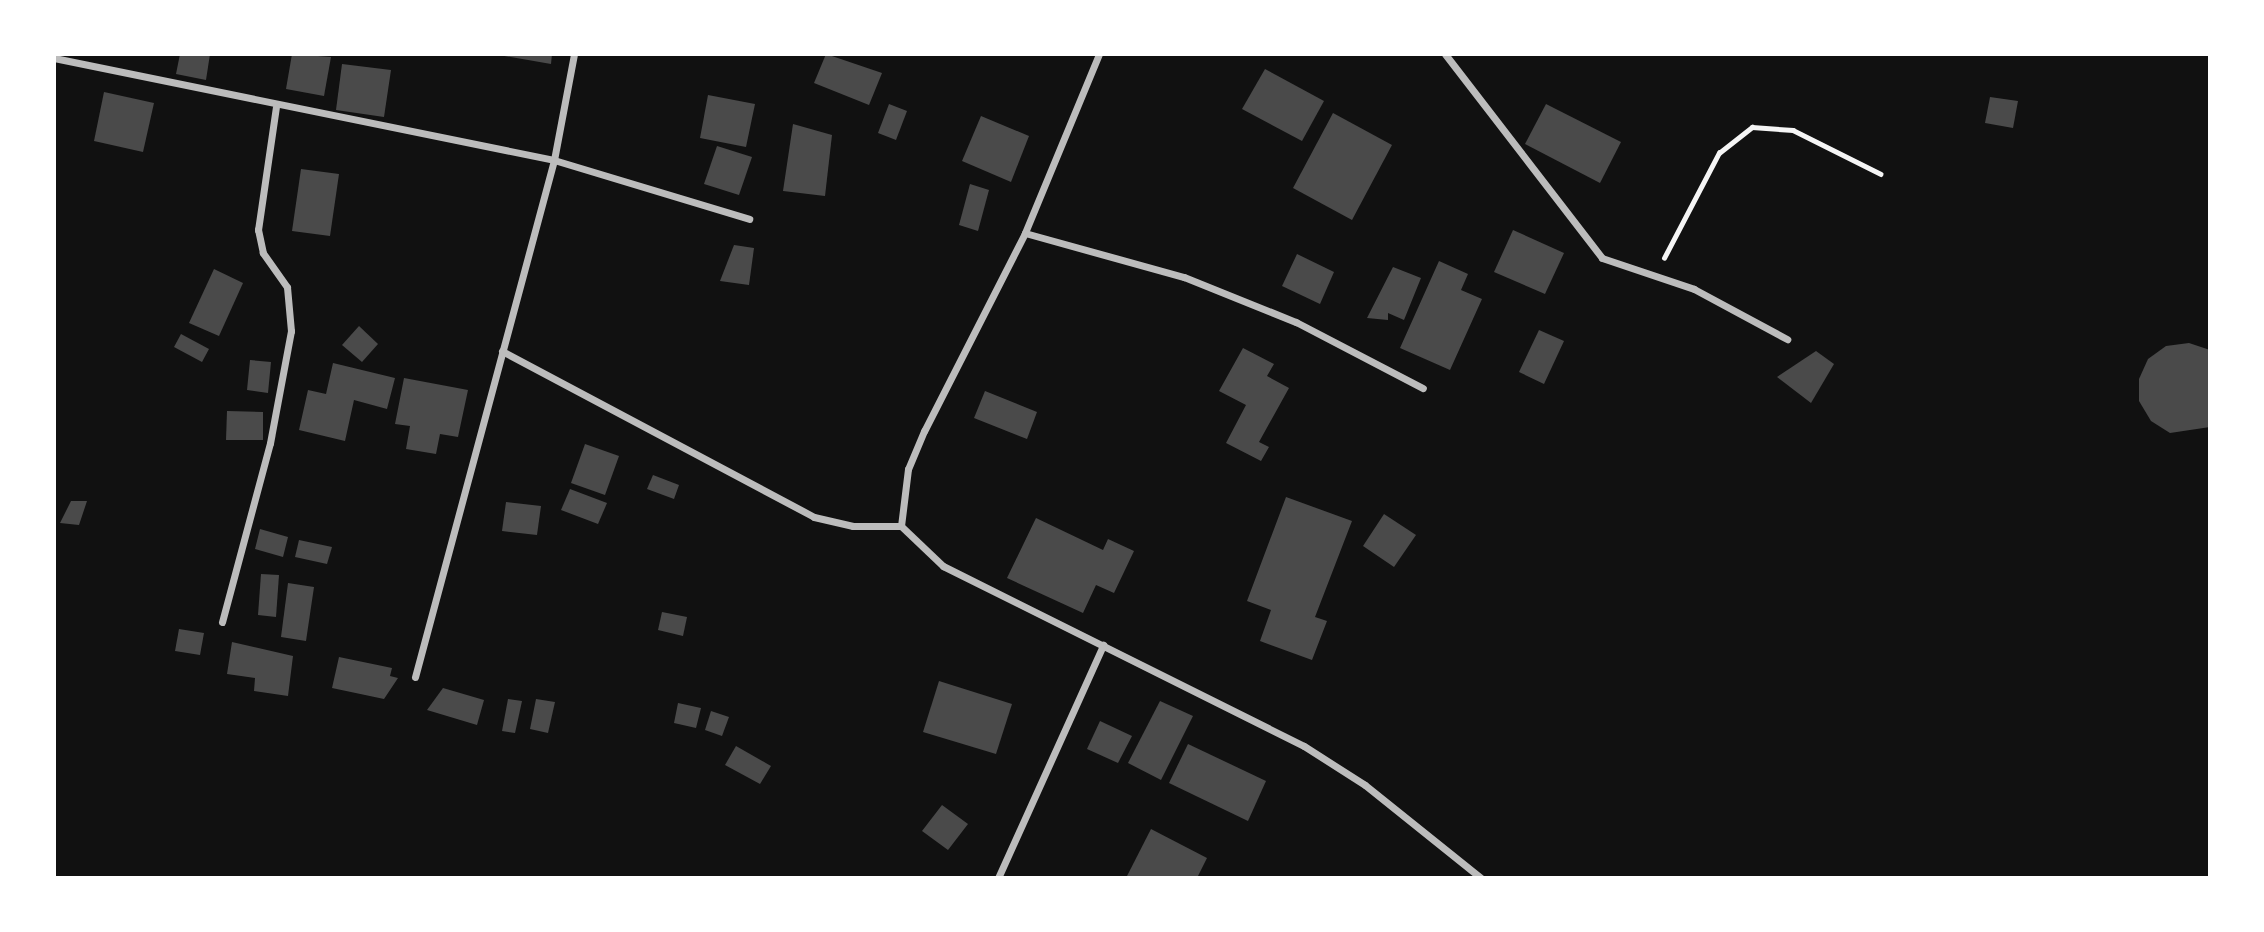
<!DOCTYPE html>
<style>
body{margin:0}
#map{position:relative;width:2264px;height:932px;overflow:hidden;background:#111;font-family:"Nunito Sans",sans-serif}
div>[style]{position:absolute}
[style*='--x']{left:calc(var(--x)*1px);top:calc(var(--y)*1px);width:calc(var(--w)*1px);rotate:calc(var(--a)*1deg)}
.building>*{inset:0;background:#4a4a4a}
.path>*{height:4.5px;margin:-2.25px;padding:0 2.25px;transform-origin:2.25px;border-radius:2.25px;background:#f5f5f5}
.minor>*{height:7px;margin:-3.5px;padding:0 3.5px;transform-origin:3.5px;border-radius:3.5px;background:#bcbcbc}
span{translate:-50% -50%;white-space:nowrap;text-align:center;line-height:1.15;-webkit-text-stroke:6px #fff;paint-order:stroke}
.frame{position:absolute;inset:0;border:56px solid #fff;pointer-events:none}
</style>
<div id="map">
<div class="building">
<div style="clip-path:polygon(180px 54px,210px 54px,206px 80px,176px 74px)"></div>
<div style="clip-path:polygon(292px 54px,331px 57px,324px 96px,286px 89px)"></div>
<div style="clip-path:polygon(493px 54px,552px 54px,551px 64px)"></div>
<div style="clip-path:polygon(826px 54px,882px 73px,869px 105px,814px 83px)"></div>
<div style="clip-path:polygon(342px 64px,391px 70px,384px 117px,336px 110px)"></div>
<div style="clip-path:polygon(1265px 69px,1324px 101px,1302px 141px,1242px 109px)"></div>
<div style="clip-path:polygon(104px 92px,154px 103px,143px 152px,94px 141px)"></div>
<div style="clip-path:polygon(708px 95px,755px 104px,746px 147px,700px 138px)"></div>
<div style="clip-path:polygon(1990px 97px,2018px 101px,2013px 128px,1985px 123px)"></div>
<div style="clip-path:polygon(889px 104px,907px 111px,896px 140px,878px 133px)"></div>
<div style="clip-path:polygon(1546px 104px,1621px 142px,1600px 183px,1525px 144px)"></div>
<div style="clip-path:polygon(1333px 113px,1392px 145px,1352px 220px,1293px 188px)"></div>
<div style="clip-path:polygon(981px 116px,1029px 136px,1011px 182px,962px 161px)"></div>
<div style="clip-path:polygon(793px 124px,832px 135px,825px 196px,783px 191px)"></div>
<div style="clip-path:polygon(717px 146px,752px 157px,739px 195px,704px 184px)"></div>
<div style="clip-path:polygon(301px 169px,339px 174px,330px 236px,292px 231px)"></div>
<div style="clip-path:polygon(970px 184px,989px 190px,978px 231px,959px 225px)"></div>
<div style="clip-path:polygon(1513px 230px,1564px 253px,1545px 294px,1494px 272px)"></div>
<div style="clip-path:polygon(734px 245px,754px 248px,749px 285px,720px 281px)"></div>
<div style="clip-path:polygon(1297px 254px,1334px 272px,1320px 304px,1282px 286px)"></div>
<div style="clip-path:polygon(1439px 261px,1468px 274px,1461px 290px,1482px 299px,1450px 370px,1400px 348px)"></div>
<div style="clip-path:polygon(1393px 267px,1421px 278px,1404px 320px,1388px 313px,1388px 320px,1367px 318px)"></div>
<div style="clip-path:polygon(214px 269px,243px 283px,219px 336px,189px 323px)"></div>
<div style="clip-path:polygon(359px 326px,378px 344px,362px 362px,342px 345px)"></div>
<div style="clip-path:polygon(1539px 330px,1564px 341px,1544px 384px,1519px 372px)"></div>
<div style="clip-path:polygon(181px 334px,209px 349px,202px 362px,174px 347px)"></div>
<div style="clip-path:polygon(2189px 343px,2210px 350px,2210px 427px,2170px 433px,2151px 421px,2139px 401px,2139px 379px,2148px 359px,2166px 346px)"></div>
<div style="clip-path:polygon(1243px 348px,1274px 364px,1267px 376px,1289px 388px,1259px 442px,1269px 447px,1261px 461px,1226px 443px,1246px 405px,1219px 391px)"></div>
<div style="clip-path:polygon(1816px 351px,1834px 364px,1811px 403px,1777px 377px)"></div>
<div style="clip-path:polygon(250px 360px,271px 362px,268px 393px,247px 390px)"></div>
<div style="clip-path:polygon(333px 363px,395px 378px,387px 409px,354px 400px,345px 441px,299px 430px,308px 390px,326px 394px)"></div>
<div style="clip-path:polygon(404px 378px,468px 390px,458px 437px,440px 434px,436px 454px,406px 449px,410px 426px,395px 424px)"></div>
<div style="clip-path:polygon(985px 391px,1037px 412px,1027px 439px,974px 418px)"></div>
<div style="clip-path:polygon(227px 411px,263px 412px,263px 440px,226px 440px)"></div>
<div style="clip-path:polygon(585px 444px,619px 456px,605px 495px,571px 483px)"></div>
<div style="clip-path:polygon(653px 475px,679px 485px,674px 499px,647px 489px)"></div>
<div style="clip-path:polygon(570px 489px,607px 503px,598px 524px,561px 510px)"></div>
<div style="clip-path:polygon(1286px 497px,1352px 521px,1315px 617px,1327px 621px,1312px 660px,1260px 641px,1271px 610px,1247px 601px)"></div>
<div style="clip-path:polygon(71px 501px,87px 501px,79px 525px,60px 523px)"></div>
<div style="clip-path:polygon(506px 502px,541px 506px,537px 535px,502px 531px)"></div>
<div style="clip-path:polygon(1384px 514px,1416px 535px,1394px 567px,1363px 546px)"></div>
<div style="clip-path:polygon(1036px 518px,1103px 550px,1108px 539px,1134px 551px,1114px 593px,1096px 585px,1083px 613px,1007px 578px)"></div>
<div style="clip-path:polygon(260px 529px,288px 537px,283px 557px,255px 549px)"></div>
<div style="clip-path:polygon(299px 540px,332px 547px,327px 564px,295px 557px)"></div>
<div style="clip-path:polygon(261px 574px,279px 575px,276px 617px,258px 615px)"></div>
<div style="clip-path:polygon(288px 583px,314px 587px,306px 641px,281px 637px)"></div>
<div style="clip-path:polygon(662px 612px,687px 617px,683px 636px,658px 630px)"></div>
<div style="clip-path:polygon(179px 629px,204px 633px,200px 655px,175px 651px)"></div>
<div style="clip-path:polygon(232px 642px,293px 656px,288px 696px,254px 691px,255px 678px,227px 674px)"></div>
<div style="clip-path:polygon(339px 657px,392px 668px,390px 676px,398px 678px,384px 699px,332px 688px)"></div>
<div style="clip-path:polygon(939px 681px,1012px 704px,996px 754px,923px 732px)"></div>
<div style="clip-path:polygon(443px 688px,484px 700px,477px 725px,427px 710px)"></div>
<div style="clip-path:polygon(508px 699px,522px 701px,515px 733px,502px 731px)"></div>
<div style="clip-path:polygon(536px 699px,555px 702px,548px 733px,530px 729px)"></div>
<div style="clip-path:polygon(1160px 701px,1193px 716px,1161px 780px,1128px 763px)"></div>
<div style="clip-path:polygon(678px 703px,701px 708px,696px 728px,674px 723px)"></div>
<div style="clip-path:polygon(711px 711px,729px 717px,722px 736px,705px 730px)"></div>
<div style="clip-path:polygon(1100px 721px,1132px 736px,1118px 763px,1087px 749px)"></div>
<div style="clip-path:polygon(1188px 744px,1266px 781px,1248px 821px,1169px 783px)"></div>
<div style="clip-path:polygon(736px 746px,771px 766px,760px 784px,725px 765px)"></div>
<div style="clip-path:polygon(942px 805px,968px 824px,948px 850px,922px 831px)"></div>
<div style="clip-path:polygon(1151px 829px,1207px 858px,1197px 878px,1126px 878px)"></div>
</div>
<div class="path">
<div style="--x:1664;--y:258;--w:119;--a:-62.4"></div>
<div style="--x:1719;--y:153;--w:42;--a:-38.2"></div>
<div style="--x:1752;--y:127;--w:41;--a:4.2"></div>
<div style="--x:1793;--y:130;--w:98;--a:26.6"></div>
</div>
<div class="minor">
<div style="--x:1099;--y:54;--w:194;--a:112.5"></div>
<div style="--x:1025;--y:233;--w:222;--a:117"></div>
<div style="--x:924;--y:431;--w:41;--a:112.8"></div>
<div style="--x:908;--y:469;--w:57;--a:97"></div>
<div style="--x:901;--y:526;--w:58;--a:43.6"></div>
<div style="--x:943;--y:566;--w:403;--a:26.5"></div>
<div style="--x:1304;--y:746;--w:72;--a:32.6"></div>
<div style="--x:1365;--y:785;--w:149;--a:38.7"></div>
<div style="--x:1445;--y:54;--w:257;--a:52.4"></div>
<div style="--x:1602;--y:258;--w:97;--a:18.6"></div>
<div style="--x:1694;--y:289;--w:106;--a:28.3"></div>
<div style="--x:54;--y:58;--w:510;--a:11.53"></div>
<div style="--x:554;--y:160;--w:204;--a:16.8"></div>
<div style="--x:1025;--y:233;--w:165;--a:15.5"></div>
<div style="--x:1184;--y:277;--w:121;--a:21.9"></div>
<div style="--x:1296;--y:322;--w:143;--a:27.5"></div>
<div style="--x:502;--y:351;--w:353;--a:28"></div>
<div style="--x:814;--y:517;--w:40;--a:13"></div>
<div style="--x:853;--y:526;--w:48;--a:0"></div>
<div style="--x:222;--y:622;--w:185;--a:-75"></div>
<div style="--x:270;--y:443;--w:114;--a:-79.4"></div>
<div style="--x:291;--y:331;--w:44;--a:-95.2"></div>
<div style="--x:287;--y:287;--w:42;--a:-125.2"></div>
<div style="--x:263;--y:253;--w:24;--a:-102"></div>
<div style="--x:258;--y:230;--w:124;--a:-81.7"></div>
<div style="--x:415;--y:677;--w:535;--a:-74.95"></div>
<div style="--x:554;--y:160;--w:108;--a:-79.3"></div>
<div style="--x:998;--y:878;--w:256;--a:-65.7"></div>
</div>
<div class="frame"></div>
</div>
